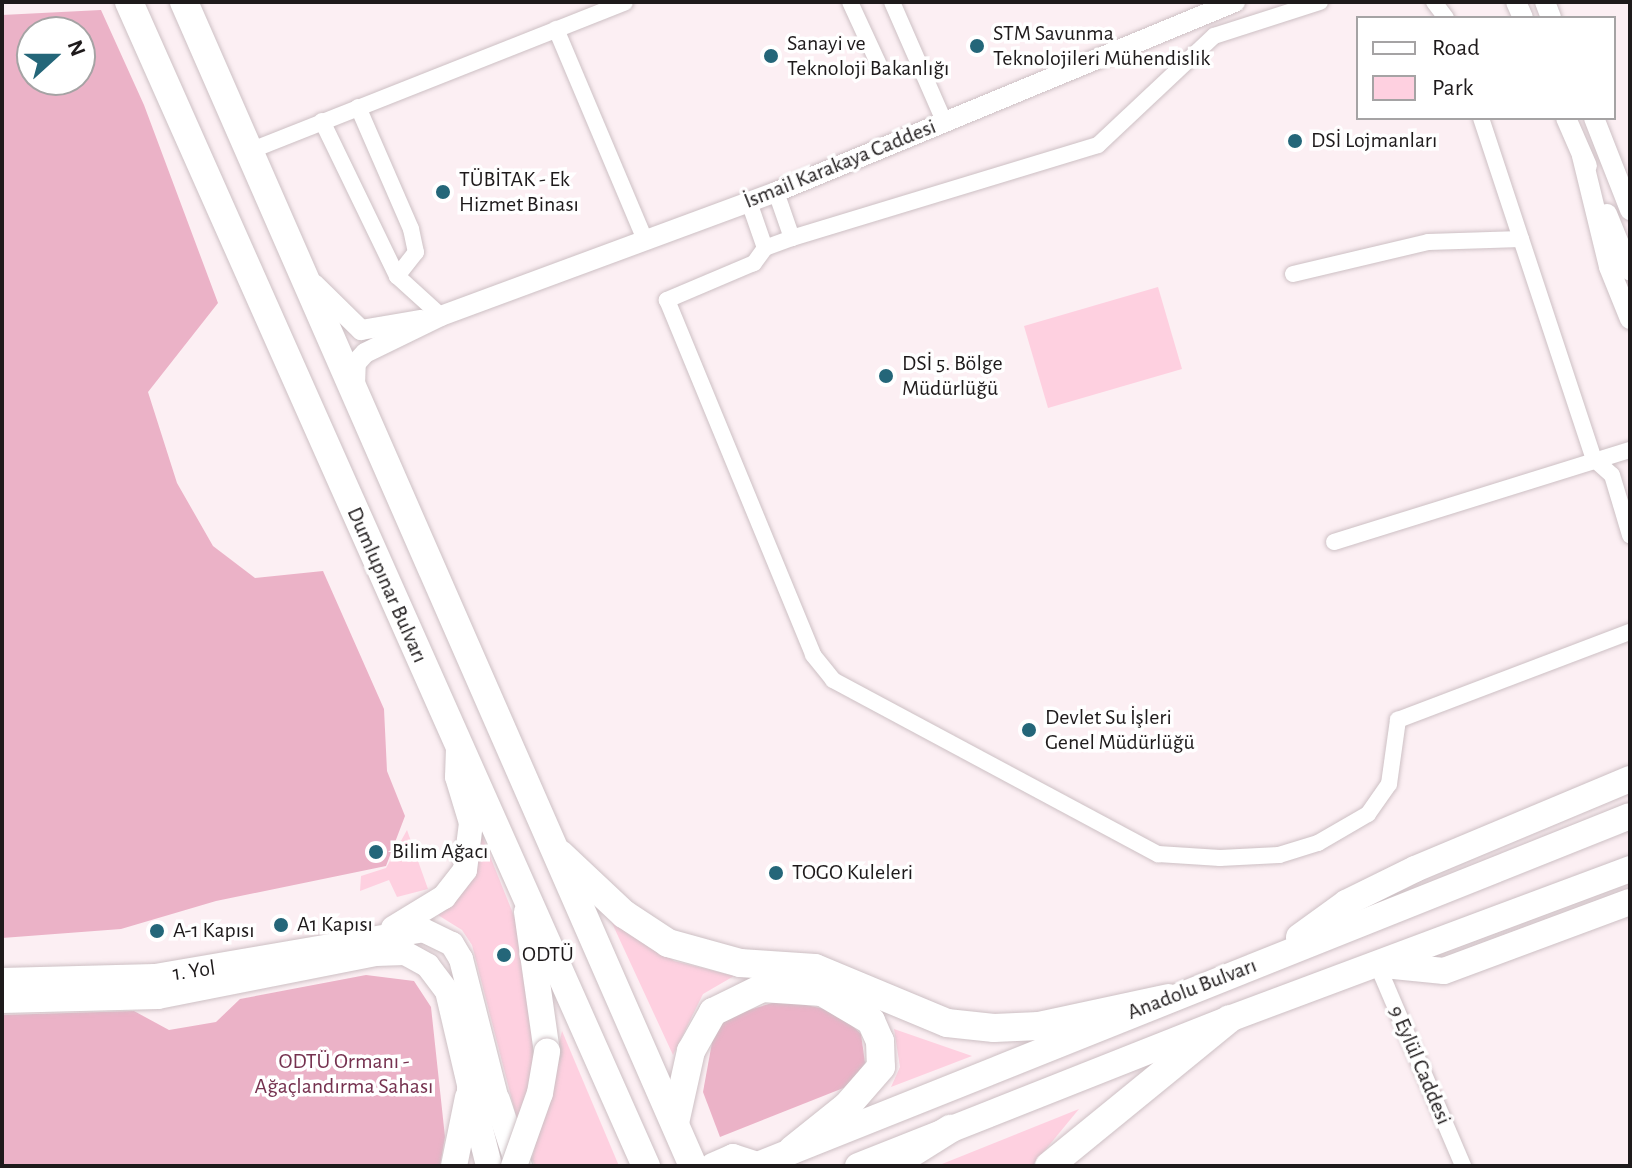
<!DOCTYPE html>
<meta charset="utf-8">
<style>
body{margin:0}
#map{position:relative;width:1632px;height:1168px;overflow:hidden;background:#fceff3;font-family:"Alegreya Sans",sans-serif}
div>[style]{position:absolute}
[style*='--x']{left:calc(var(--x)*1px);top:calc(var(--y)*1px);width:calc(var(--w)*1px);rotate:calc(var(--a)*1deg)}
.green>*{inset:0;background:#fed0e0}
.forest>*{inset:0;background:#ebb2c7}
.roads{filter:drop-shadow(0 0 2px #cdc0c4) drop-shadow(0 0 2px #cdc0c4)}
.minor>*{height:16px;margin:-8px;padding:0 8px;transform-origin:8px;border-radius:8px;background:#fff}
.tertiary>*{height:20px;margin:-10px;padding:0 10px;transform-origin:10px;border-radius:10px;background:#fff}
.secondary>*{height:24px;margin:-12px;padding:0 12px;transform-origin:12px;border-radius:12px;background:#fff}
.primary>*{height:26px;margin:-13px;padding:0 13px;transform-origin:13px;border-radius:13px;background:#fff}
.trunk>*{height:28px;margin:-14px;padding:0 14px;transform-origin:14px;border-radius:14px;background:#fff}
.bridges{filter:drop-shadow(0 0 2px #cdc0c4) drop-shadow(0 0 2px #cdc0c4)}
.primary-bridge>*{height:26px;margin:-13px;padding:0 13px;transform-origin:13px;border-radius:13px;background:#fff}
.dots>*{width:22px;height:22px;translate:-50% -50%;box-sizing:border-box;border:4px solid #fff;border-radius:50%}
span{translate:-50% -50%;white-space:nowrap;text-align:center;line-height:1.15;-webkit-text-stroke:7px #fff;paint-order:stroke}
.poi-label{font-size:22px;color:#1e1a1b}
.left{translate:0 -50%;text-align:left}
.street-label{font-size:22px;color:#1e1a1b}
.park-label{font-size:22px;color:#75314f}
.frame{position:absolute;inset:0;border:4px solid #1e1a1b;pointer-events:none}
.legend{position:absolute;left:1356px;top:16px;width:260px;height:104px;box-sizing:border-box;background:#fff;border:2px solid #a5a3a4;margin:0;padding:10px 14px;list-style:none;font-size:24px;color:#1e1a1b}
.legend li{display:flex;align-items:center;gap:16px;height:40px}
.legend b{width:40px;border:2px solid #a5a3a4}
.north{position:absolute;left:16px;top:16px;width:80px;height:80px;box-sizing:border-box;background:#fff;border:2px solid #a5a3a4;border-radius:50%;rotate:69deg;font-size:22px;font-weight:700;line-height:32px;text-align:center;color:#1e1a1b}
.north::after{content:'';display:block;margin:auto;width:28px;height:36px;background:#246679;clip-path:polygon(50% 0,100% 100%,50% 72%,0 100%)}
</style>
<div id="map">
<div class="green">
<div style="clip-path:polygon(1158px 287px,1182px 369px,1048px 408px,1024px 326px)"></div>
<div style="clip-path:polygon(407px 830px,428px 889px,397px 897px,389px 880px,360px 891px,361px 876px,386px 868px)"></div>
<div style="clip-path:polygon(482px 836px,544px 991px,523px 1143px,472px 945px,462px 930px,438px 915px,467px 887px)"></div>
<div style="clip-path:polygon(606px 910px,674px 961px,734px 976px,703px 994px,673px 1055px)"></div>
<div style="clip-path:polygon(894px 1029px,972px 1056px,891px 1087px,900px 1067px)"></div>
<div style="clip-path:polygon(562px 1031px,619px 1166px,535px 1166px,532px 1159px)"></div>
<div style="clip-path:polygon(1079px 1109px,1032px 1166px,937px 1166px)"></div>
</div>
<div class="forest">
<div style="clip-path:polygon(evenodd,101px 10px,144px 105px,218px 303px,148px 392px,177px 483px,213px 546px,255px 578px,323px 571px,384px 709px,387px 771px,405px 816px,386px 866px,216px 901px,121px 929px,2px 938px,2px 15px,101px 10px,32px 32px,80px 32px,80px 80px,32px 80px,32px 32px)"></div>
<div style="clip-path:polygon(366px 975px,414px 981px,431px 1007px,445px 1137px,440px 1166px,2px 1166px,2px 1015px,134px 1011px,169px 1030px,216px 1022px,240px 999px)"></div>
<div style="clip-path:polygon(782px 1000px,825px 1009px,847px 1021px,861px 1034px,865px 1063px,851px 1085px,720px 1137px,703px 1092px,713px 1037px,723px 1018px)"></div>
</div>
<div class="roads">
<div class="minor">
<div style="--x:850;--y:2;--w:69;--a:65.3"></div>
<div style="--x:892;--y:2;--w:130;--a:66.4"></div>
<div style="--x:1320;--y:2;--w:111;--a:162.2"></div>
<div style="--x:1214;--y:36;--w:159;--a:136.8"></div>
<div style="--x:1098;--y:145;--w:320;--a:163.1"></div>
<div style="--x:792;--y:238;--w:29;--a:160"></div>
<div style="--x:765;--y:248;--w:19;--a:126"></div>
<div style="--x:754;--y:263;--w:95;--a:157"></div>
<div style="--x:667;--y:300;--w:384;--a:67.6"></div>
<div style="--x:813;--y:655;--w:32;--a:51"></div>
<div style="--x:833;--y:680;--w:369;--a:28.2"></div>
<div style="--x:1158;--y:854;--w:62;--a:3.7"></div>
<div style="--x:1220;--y:858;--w:59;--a:-2.9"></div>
<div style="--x:1279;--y:855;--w:41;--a:-17.1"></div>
<div style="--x:1318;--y:843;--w:58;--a:-30.1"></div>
<div style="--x:1368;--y:814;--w:37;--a:-55"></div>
<div style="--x:1389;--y:784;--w:65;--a:-82"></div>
<div style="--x:1398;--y:720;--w:248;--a:-20.8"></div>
<div style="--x:1434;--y:2;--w:20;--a:53"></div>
<div style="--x:556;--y:29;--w:226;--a:67.1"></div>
<div style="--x:358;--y:107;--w:133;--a:66.5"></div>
<div style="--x:411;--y:229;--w:24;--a:78"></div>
<div style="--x:416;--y:252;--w:31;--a:128"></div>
<div style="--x:397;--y:276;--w:59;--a:42.3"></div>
<div style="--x:1481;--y:118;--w:359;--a:71.7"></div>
<div style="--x:1594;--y:459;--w:24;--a:42"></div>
<div style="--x:1612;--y:475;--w:63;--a:73.3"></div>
<div style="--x:322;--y:121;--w:172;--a:64.2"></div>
<div style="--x:252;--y:150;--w:401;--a:-21.6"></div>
<div style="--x:776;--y:192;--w:49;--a:70.8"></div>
<div style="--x:749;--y:202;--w:49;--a:70.8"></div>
<div style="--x:1293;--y:274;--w:139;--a:-13.3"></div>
<div style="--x:1428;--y:242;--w:93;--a:-1.8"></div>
<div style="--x:1334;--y:542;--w:310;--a:-17.3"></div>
<div style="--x:1377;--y:964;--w:220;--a:66.9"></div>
</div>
<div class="tertiary">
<div style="--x:1516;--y:2;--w:17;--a:66"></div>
<div style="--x:1545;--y:2;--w:17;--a:69"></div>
<div style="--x:1566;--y:118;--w:52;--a:66.4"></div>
<div style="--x:1594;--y:118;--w:99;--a:68.6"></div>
<div style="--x:1582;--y:156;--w:114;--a:76.3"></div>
<div style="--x:1609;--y:267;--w:56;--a:68"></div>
<div style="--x:1607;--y:214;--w:61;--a:67.7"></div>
<div style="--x:314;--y:284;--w:66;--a:44.4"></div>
<div style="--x:361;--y:330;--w:61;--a:-9.5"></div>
<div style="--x:355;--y:386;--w:23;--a:-88"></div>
<div style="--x:356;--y:363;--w:13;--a:-48"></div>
<div style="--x:365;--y:353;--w:85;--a:-26"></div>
<div style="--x:441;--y:316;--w:357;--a:-20.3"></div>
<div style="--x:776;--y:192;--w:497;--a:-22.5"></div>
</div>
<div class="secondary">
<div style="--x:393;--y:928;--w:60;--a:-31.3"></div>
<div style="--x:444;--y:897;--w:34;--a:-52"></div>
<div style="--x:465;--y:870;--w:47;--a:-82.7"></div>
<div style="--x:471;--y:823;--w:48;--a:-106.9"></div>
<div style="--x:457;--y:777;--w:27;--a:-88"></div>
<div style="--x:2;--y:980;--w:153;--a:-1.5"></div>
<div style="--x:155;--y:976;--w:272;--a:-9.7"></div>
<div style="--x:423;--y:930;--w:32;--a:26"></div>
<div style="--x:452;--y:944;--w:17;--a:59"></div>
<div style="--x:461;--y:959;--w:146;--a:75.7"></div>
<div style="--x:2;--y:1001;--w:156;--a:-1.5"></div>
<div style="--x:158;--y:997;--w:222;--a:-11.2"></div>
<div style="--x:376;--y:954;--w:29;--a:-2"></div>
<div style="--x:405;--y:953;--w:26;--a:29"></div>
<div style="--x:428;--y:966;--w:31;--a:53"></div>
<div style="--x:447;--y:991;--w:101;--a:76.8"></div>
</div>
<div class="primary">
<div style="--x:527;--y:912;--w:141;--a:81.9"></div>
<div style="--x:1299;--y:937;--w:58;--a:-35.9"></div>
<div style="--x:1346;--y:903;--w:77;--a:-26.2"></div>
<div style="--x:1415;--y:869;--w:233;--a:-22.7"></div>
<div style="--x:1384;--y:965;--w:60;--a:5.7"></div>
<div style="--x:1444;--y:971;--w:198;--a:-20.4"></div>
<div style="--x:470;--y:1089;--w:79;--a:76.1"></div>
<div style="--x:497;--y:1100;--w:70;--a:71.6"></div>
<div style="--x:454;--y:1166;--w:70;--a:-78.5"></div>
<div style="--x:713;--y:1166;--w:22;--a:-24"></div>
<div style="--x:733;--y:1157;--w:26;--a:18"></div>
<div style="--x:755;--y:1166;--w:942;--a:-21.8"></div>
<div style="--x:858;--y:1166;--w:399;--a:-21.6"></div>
<div style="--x:1229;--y:1019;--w:428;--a:-20.5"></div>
</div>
<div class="trunk">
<div style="--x:129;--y:2;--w:1274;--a:66.05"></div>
<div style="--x:184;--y:2;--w:1270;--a:66.38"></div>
<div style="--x:560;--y:854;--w:88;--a:43.2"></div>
<div style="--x:624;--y:914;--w:53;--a:33.4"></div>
<div style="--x:668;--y:943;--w:75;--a:15.5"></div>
<div style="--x:740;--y:963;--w:75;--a:3.8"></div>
<div style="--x:815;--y:968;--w:143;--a:22.6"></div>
<div style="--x:947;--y:1023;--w:47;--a:6.1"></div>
<div style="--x:994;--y:1028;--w:45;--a:-2.5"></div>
<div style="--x:1039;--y:1026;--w:132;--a:-12.2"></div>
<div style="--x:675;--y:1123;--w:74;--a:-77.5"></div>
<div style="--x:691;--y:1051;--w:45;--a:-60.6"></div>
<div style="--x:713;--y:1012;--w:55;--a:-26.1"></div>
<div style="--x:762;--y:988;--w:60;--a:3.8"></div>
<div style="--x:822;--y:992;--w:57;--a:30.6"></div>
<div style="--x:871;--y:1021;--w:22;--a:66"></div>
<div style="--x:880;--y:1041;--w:26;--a:88"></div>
<div style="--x:881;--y:1067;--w:52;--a:131.1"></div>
<div style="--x:847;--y:1106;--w:70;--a:141.3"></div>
<div style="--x:891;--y:1166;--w:70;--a:-32.1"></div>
<div style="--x:1049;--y:1166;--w:232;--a:-39.2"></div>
</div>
</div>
<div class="bridges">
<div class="primary-bridge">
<div style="--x:514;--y:1166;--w:77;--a:-70.4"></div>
<div style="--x:540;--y:1093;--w:42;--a:-80.3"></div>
</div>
</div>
<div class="dots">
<div style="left:977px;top:46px;background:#246679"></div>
<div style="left:771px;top:56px;background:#246679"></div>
<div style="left:1295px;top:141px;background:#246679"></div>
<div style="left:443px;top:192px;background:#246679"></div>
<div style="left:886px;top:376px;background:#246679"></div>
<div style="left:1029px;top:730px;background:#246679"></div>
<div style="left:376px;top:852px;background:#246679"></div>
<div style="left:776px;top:873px;background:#246679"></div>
<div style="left:281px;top:925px;background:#246679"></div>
<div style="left:157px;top:931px;background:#246679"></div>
<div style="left:504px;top:955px;background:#246679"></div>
</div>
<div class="poi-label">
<span class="left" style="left:993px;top:46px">STM Savunma<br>Teknolojileri Mühendislik</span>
<span class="left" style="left:787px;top:56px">Sanayi ve<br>Teknoloji Bakanlığı</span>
<span class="left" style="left:1311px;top:141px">DSİ Lojmanları</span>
<span class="left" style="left:459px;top:192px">TÜBİTAK - Ek<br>Hizmet Binası</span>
<span class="left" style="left:902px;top:376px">DSİ 5. Bölge<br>Müdürlüğü</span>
<span class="left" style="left:1045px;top:730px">Devlet Su İşleri<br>Genel Müdürlüğü</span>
<span class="left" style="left:392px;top:852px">Bilim Ağacı</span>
<span class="left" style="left:792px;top:873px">TOGO Kuleleri</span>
<span class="left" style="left:297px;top:925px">A1 Kapısı</span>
<span class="left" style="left:173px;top:931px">A-1 Kapısı</span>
<span class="left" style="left:522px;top:955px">ODTÜ</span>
</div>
<div class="street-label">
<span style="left:840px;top:164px;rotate:-22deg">İsmail Karakaya Caddesi</span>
<span style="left:387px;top:585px;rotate:66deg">Dumlupınar Bulvarı</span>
<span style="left:194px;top:971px;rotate:-8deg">1. Yol</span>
<span style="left:1192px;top:989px;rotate:-21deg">Anadolu Bulvarı</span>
<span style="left:1420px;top:1065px;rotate:67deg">9 Eylül Caddesi</span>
</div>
<div class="park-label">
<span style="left:344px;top:1074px">ODTÜ Ormanı -<br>Ağaçlandırma Sahası</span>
</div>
<div class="frame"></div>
<ul class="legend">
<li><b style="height:10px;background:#fff"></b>Road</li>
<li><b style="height:22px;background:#fed0e0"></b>Park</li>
</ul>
<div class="north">N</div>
</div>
